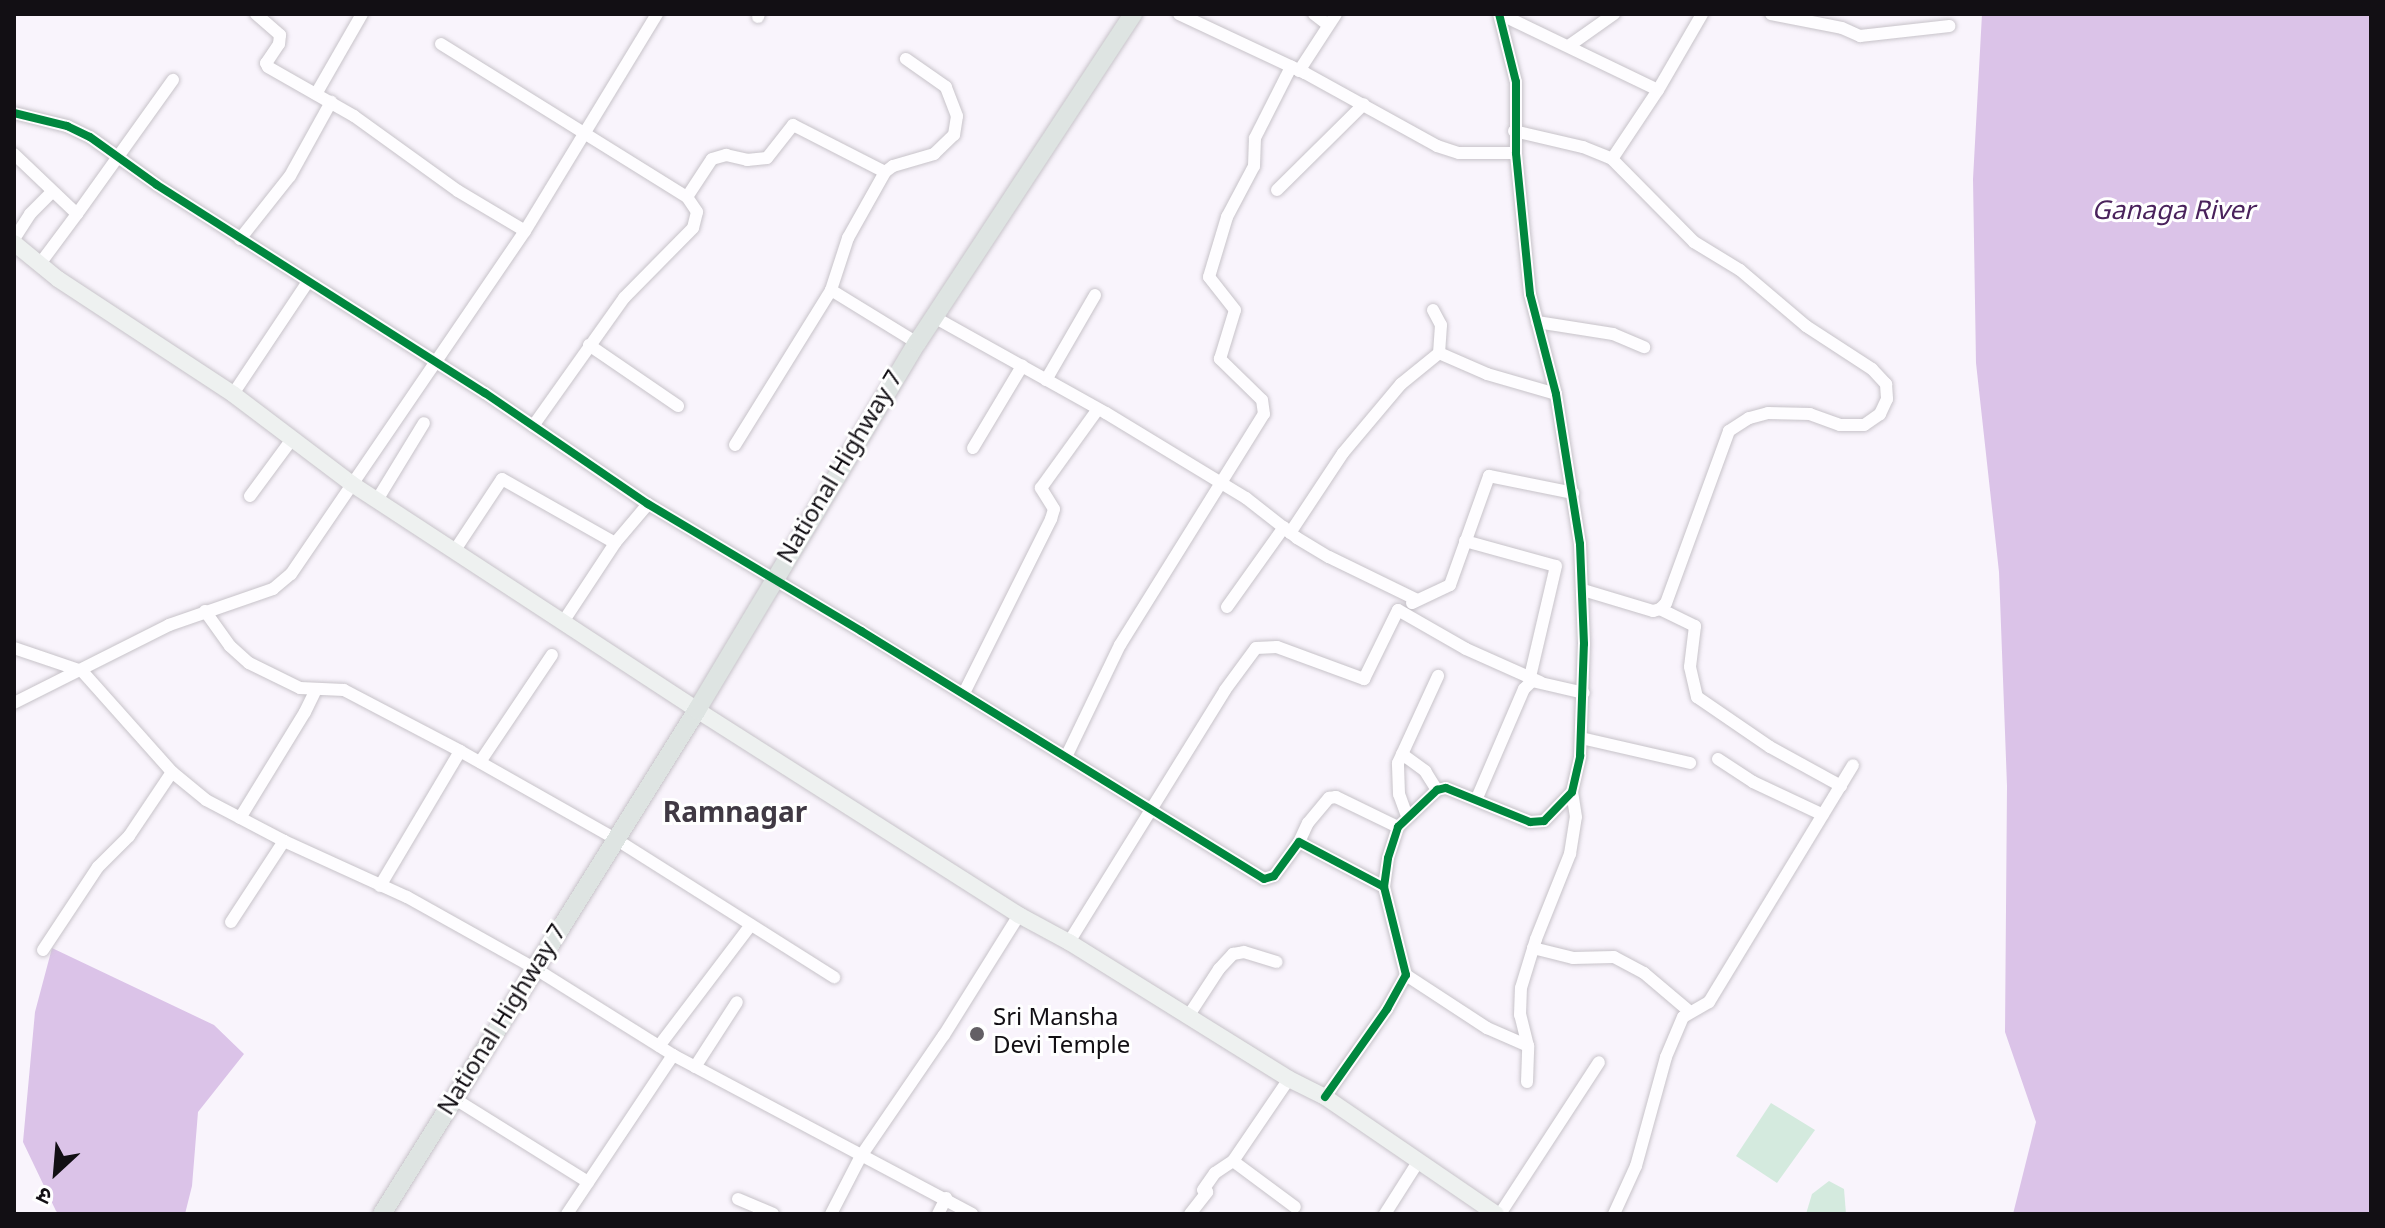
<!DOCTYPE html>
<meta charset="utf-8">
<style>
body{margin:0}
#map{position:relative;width:2385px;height:1228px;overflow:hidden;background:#f9f4fc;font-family:Georgia,"Noto Sans Devanagari",serif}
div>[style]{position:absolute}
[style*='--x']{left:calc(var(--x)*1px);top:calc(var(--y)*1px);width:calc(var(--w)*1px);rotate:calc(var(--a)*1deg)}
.green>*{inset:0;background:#d4eade}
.water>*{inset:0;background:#dbc3e8}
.roads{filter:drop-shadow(0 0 2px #c7c3c9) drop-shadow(0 0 2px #c7c3c9)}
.minor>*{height:12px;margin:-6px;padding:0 6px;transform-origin:6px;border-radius:6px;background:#fefdff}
.secondary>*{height:16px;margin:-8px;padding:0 8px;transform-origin:8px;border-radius:8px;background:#eef1f0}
.primary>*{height:18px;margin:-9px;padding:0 9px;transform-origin:9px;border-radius:9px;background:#dee4e2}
.cycleway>*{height:8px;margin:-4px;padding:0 4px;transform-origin:4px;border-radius:4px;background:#00873e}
.dots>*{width:22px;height:22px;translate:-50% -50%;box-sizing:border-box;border:4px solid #fff;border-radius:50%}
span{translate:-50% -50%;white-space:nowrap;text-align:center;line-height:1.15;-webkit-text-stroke:6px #fff;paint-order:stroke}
.street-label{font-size:24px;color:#120f14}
.poi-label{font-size:24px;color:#120f14}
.left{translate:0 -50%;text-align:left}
.water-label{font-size:26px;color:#4a225c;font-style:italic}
.quarter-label{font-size:28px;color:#403944;font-weight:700}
.frame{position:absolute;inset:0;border:16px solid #120f14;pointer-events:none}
.north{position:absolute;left:16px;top:1132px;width:80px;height:80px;-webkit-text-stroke:6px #fff;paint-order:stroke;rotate:206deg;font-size:22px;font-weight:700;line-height:32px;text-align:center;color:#120f14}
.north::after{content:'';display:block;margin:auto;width:28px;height:36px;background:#120f14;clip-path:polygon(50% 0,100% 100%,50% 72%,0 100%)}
</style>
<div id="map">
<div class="green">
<div style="clip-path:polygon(1771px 1103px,1815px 1130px,1777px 1183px,1736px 1156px)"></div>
<div style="clip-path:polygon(1829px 1181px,1844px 1189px,1846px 1214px,1806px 1214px,1812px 1194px)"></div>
</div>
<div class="water">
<div style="clip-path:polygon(1982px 14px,2371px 14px,2371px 1214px,2013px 1214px,2036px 1122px,2005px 1032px,2007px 786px,1999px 572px,1976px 363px,1973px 179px)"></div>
<div style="clip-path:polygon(52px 948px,214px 1025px,244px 1054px,198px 1112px,192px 1186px,185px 1214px,59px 1214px,56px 1211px,23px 1142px,35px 1012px)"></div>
</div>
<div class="roads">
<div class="minor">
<div style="--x:256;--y:14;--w:32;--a:41"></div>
<div style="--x:280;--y:35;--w:9;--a:96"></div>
<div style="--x:279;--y:44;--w:23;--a:124"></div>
<div style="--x:266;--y:63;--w:4;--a:63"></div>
<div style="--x:268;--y:67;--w:99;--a:29.7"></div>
<div style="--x:354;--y:116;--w:128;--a:35.8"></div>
<div style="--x:458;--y:191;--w:78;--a:30.8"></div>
<div style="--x:1179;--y:14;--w:139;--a:25.1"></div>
<div style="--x:1305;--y:73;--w:151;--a:28.9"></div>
<div style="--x:1437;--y:146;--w:23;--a:18"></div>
<div style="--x:1459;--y:153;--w:57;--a:0"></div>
<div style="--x:1314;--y:14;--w:16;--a:38"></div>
<div style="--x:1500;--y:14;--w:175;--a:25.7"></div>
<div style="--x:1658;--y:90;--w:83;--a:123.7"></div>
<div style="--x:1771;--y:14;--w:72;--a:11.2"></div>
<div style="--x:1842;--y:28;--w:20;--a:24"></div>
<div style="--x:1860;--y:36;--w:90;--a:-6.4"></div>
<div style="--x:758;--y:17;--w:3;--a:-72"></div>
<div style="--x:441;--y:44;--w:290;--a:31.9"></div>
<div style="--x:687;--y:197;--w:18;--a:56"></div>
<div style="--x:697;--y:212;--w:16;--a:104"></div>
<div style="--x:693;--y:228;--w:98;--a:134.6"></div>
<div style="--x:624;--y:298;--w:157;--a:125.4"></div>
<div style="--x:1570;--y:45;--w:54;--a:-35.2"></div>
<div style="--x:1299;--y:71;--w:68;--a:-57"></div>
<div style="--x:1658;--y:90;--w:88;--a:-59.9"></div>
<div style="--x:316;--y:94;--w:92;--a:-60.1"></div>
<div style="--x:14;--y:113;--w:55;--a:13.8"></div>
<div style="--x:67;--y:126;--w:25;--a:26"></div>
<div style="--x:90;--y:137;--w:82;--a:35.6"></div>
<div style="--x:157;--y:185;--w:388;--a:32.4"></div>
<div style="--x:485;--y:393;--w:197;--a:34.3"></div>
<div style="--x:648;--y:504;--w:248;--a:30.8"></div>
<div style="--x:861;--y:631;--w:473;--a:31.6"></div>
<div style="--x:1264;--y:879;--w:10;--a:-17"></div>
<div style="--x:1274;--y:876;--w:42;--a:-53.7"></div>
<div style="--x:1299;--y:842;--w:96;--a:27.9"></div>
<div style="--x:1514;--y:131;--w:71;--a:13.1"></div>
<div style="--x:1583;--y:147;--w:31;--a:22"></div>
<div style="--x:1612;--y:159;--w:117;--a:45.3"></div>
<div style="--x:1694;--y:242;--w:54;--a:31.3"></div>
<div style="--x:1740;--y:270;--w:87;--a:40.3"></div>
<div style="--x:1806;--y:326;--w:79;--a:33.1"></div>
<div style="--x:1872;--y:369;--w:21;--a:47"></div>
<div style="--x:1886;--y:384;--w:15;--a:86"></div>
<div style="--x:1887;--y:399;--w:17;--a:115"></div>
<div style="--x:1880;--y:414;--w:19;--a:145"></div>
<div style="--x:1864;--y:425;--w:24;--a:180"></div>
<div style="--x:1840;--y:425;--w:32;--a:-160"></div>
<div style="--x:1810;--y:414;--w:42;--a:-178.6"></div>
<div style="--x:1768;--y:413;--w:20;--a:165"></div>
<div style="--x:1749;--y:418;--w:24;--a:147"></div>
<div style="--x:1729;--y:431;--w:183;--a:110.1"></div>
<div style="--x:1666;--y:603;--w:8;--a:135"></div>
<div style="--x:1660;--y:609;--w:7;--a:164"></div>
<div style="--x:1653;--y:611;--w:73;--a:-163.3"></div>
<div style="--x:14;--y:154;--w:87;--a:43.6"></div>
<div style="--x:77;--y:214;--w:64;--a:126.7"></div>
<div style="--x:1277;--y:190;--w:122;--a:-44.7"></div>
<div style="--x:687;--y:197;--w:45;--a:-56.7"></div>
<div style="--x:712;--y:159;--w:15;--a:-16"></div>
<div style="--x:726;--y:155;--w:22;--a:13"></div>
<div style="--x:747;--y:160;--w:20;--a:-6"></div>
<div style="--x:767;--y:158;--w:42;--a:-51.8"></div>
<div style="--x:793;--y:125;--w:103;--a:27.1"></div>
<div style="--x:77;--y:214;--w:165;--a:-54.4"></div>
<div style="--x:14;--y:239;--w:30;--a:-57"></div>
<div style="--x:30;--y:214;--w:31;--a:-45"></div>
<div style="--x:240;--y:239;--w:80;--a:-51.6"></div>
<div style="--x:290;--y:176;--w:85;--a:-61"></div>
<div style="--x:831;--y:290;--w:101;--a:31.6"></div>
<div style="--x:1433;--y:310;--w:17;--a:62"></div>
<div style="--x:1441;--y:325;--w:28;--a:94"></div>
<div style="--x:1439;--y:353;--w:52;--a:23.6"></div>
<div style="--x:1487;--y:374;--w:72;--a:16.2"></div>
<div style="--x:934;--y:317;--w:197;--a:29.2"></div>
<div style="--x:1106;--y:413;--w:164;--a:31.3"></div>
<div style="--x:1246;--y:498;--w:65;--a:38.1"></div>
<div style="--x:1297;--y:538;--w:37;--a:31"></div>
<div style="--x:1329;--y:557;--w:98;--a:26"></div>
<div style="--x:1537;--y:322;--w:77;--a:9"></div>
<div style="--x:1613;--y:334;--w:34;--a:23"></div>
<div style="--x:589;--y:345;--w:108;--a:34.4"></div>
<div style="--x:1046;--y:380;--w:98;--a:-60"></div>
<div style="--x:233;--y:394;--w:133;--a:-56.3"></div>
<div style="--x:735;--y:445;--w:182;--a:-58.2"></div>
<div style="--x:831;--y:290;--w:55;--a:-71.9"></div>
<div style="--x:848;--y:238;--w:76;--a:-60.7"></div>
<div style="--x:885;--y:172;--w:10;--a:-37"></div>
<div style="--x:893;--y:166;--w:43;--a:-16.3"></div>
<div style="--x:934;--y:154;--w:28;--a:-44"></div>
<div style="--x:954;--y:135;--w:19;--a:-81"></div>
<div style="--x:957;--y:116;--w:31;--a:-111"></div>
<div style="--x:946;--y:87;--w:49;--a:-145"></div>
<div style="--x:973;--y:448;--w:96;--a:-59.1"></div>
<div style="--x:250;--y:496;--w:71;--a:-53.6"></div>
<div style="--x:377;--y:500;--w:90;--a:-58.6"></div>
<div style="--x:1290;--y:533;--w:96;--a:-56.5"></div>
<div style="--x:1343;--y:453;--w:90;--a:-50"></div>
<div style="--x:1401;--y:384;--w:49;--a:-39.2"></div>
<div style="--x:1465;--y:541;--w:94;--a:15.4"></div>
<div style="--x:1556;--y:566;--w:114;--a:103.2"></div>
<div style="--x:455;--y:550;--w:85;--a:-56.5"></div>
<div style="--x:502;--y:479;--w:130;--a:29.5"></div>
<div style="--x:1412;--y:603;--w:42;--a:-25.3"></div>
<div style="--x:1450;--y:585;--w:116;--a:-70.3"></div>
<div style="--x:1489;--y:476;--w:86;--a:11.4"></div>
<div style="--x:1227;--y:607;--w:98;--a:-54.5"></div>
<div style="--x:1660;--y:609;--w:39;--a:26"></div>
<div style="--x:1695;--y:626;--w:41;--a:97"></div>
<div style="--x:1690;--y:667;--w:31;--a:77"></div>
<div style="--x:1697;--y:697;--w:88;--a:34.4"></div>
<div style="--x:1770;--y:747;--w:81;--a:28.8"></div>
<div style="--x:205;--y:611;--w:43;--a:54.5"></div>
<div style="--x:230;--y:646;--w:25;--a:42"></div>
<div style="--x:249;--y:663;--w:57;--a:26.1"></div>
<div style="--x:300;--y:688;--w:44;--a:2.6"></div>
<div style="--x:344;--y:690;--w:131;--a:27.7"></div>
<div style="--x:460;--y:751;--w:180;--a:29.5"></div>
<div style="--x:617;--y:840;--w:257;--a:32.3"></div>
<div style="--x:563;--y:622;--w:95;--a:-56.6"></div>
<div style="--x:615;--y:543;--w:51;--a:-49.8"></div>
<div style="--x:14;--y:648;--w:72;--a:18.7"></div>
<div style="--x:82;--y:671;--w:135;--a:48.3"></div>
<div style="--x:172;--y:772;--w:44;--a:39.5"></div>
<div style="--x:206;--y:800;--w:88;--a:27.7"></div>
<div style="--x:284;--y:841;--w:135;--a:24.5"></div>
<div style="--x:407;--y:897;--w:148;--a:29.2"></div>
<div style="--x:536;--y:969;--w:162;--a:32.1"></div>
<div style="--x:673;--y:1055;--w:339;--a:28"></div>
<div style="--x:964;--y:693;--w:195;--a:-63.4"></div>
<div style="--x:1051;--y:519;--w:10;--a:-73"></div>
<div style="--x:1054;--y:509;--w:25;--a:-122"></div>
<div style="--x:1041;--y:488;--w:97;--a:-54.2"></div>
<div style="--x:14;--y:703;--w:174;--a:-26.7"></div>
<div style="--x:169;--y:625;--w:110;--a:-19.1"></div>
<div style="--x:273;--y:589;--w:23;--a:-40"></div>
<div style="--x:291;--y:574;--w:415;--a:-55.7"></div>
<div style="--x:525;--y:231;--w:254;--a:-58.7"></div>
<div style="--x:1581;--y:738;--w:112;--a:12.9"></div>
<div style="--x:1402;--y:754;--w:29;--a:36"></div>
<div style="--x:1425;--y:771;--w:22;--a:58"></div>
<div style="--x:1066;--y:757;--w:124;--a:-64.3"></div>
<div style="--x:1120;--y:645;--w:272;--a:-58.1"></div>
<div style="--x:1264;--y:414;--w:14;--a:-98"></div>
<div style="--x:1262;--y:400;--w:59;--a:-135.7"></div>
<div style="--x:1220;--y:359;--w:51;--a:-73"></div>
<div style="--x:1235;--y:310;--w:42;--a:-128.2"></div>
<div style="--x:1209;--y:277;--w:63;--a:-73.3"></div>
<div style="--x:1227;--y:217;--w:58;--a:-62.1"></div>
<div style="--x:1254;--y:166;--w:28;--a:-88"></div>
<div style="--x:1255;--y:138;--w:80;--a:-63.1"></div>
<div style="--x:1718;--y:759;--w:42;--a:33.3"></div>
<div style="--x:1753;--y:782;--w:77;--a:25.2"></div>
<div style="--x:480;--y:762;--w:129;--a:-56.1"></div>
<div style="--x:1477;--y:798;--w:119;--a:-66.7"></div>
<div style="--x:1524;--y:689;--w:11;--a:-45"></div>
<div style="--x:1532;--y:681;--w:53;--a:13"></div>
<div style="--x:1407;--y:816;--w:23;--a:-110"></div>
<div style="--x:1399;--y:794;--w:31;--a:-92"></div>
<div style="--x:1398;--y:763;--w:96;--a:-65.3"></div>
<div style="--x:240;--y:818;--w:124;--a:-58.5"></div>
<div style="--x:305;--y:712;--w:25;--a:-64"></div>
<div style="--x:1299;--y:842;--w:21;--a:-65"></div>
<div style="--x:1308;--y:823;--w:33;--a:-50"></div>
<div style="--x:1329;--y:798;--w:7;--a:-8"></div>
<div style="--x:1336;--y:797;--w:69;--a:25.8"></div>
<div style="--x:380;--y:886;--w:157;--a:-59.3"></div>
<div style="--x:231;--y:922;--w:97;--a:-56.8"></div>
<div style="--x:1069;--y:942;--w:296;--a:-58.2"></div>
<div style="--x:1225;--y:690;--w:52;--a:-53.6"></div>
<div style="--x:1256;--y:648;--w:21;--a:-3"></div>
<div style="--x:1277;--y:647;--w:93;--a:20.2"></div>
<div style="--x:1364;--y:679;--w:77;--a:-63.8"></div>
<div style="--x:1398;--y:610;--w:78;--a:29.8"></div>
<div style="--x:1466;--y:649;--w:81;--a:24"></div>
<div style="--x:1533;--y:948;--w:41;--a:14"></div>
<div style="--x:1573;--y:958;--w:41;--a:-1.4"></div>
<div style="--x:1614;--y:957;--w:34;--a:28"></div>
<div style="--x:1644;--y:973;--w:59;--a:40.2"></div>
<div style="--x:43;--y:950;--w:100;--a:-56.5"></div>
<div style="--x:98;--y:867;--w:44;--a:-45"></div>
<div style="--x:129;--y:836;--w:77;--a:-56.1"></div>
<div style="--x:1406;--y:975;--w:97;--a:33.2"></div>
<div style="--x:1487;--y:1028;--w:45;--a:23.7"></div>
<div style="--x:1189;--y:1015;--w:55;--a:-56.9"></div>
<div style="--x:1219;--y:969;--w:21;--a:-47"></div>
<div style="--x:1233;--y:954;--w:11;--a:-10"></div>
<div style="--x:1244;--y:952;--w:34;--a:17"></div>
<div style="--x:659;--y:1046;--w:152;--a:-52.8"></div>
<div style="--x:695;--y:1067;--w:77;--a:-57.1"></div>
<div style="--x:1527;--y:1082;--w:36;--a:-88"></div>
<div style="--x:1528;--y:1046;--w:32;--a:-104"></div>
<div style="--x:1520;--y:1015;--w:27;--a:-88"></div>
<div style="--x:1521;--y:988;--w:51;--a:-73"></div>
<div style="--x:1536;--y:939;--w:92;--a:-68.2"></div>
<div style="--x:1570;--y:854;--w:37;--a:-81"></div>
<div style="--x:1576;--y:817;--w:25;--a:-99"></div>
<div style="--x:1325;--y:1097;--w:108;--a:-54.8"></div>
<div style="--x:1387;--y:1009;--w:39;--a:-61"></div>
<div style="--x:1406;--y:975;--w:91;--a:-104"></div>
<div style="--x:1384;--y:887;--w:29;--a:-82"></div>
<div style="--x:1388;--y:858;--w:33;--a:-72"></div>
<div style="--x:1398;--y:827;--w:54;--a:-43.5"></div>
<div style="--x:1437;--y:790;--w:9;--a:-13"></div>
<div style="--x:1446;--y:788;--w:91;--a:22"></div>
<div style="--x:1530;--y:822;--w:14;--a:-4"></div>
<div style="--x:1544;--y:821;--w:40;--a:-46"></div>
<div style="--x:1572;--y:792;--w:37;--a:-77"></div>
<div style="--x:1580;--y:756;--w:112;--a:-88"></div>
<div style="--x:1584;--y:644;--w:100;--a:-92.3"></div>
<div style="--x:1580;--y:544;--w:152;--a:-99.1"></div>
<div style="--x:1556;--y:394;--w:103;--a:-104.6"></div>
<div style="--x:1530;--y:294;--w:142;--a:-95.7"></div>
<div style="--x:1516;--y:153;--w:71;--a:-90"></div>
<div style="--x:1516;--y:82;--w:70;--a:-104"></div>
<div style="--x:455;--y:1099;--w:157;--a:32"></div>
<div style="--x:1233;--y:1161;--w:77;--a:36.6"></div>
<div style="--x:738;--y:1199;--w:38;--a:23"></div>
<div style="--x:567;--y:1214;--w:191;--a:-56.3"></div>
<div style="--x:831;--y:1214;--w:65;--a:-62.7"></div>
<div style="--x:861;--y:1156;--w:147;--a:-55.6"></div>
<div style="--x:944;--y:1035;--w:142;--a:-58"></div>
<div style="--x:938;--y:1214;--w:18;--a:-63"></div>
<div style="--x:1190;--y:1214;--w:28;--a:-52"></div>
<div style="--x:1207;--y:1192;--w:4;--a:-153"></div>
<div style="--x:1203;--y:1190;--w:21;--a:-55"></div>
<div style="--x:1215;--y:1173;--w:22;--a:-34"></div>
<div style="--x:1233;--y:1161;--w:99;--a:-55.7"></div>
<div style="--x:1385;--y:1214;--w:62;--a:-57.6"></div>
<div style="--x:1500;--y:1214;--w:181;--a:-56.9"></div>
<div style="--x:1614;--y:1214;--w:53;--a:-65.4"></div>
<div style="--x:1636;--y:1166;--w:113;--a:-74.6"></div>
<div style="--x:1666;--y:1057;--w:43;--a:-67"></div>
<div style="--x:1683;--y:1017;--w:30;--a:-30"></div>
<div style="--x:1709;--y:1002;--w:277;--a:-58.7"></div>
</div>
<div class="secondary">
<div style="--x:14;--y:243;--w:57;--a:39.3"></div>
<div style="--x:58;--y:279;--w:209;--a:33.3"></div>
<div style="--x:233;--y:394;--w:149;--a:37.1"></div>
<div style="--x:352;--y:484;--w:412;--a:33.2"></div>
<div style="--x:697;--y:710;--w:382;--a:32.5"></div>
<div style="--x:1019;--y:915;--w:57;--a:28.4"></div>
<div style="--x:1069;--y:942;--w:259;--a:31.9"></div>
<div style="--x:1289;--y:1079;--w:40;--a:26.6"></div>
<div style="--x:1325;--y:1097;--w:207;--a:34.4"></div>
</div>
<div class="primary">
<div style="--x:382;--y:1214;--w:594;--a:-57.99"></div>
<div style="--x:697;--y:710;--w:428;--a:-59.1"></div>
<div style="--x:917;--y:343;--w:394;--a:-56.7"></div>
</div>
</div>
<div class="cycleway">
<div style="--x:14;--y:113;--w:55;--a:13.8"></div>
<div style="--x:67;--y:126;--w:25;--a:26"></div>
<div style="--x:90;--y:137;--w:82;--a:35.6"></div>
<div style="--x:157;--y:185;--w:388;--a:32.4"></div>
<div style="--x:485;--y:393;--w:197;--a:34.3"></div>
<div style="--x:648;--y:504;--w:248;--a:30.8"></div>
<div style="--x:861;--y:631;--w:473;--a:31.6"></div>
<div style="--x:1264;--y:879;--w:10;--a:-17"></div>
<div style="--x:1274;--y:876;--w:42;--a:-53.7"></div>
<div style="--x:1299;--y:842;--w:96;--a:27.9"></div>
<div style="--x:1325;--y:1097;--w:108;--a:-54.8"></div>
<div style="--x:1387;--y:1009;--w:39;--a:-61"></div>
<div style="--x:1406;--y:975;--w:91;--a:-104"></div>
<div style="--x:1384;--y:887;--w:29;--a:-82"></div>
<div style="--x:1388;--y:858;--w:33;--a:-72"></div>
<div style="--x:1398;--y:827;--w:54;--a:-43.5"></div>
<div style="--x:1437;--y:790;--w:9;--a:-13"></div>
<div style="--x:1446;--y:788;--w:91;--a:22"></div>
<div style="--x:1530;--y:822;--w:14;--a:-4"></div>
<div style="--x:1544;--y:821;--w:40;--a:-46"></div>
<div style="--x:1572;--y:792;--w:37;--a:-77"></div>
<div style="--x:1580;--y:756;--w:112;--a:-88"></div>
<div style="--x:1584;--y:644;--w:100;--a:-92.3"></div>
<div style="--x:1580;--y:544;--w:152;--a:-99.1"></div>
<div style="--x:1556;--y:394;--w:103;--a:-104.6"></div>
<div style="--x:1530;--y:294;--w:142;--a:-95.7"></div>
<div style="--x:1516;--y:153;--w:71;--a:-90"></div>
<div style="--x:1516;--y:82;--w:70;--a:-104"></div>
</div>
<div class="dots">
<div style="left:977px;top:1034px;background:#635f65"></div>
</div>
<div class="street-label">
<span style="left:842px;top:468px;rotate:-59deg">National Highway 7</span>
<span style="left:504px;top:1021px;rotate:-58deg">National Highway 7</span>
</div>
<div class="poi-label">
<span class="left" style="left:993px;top:1034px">Sri Mansha<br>Devi Temple</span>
</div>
<div class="water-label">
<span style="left:2173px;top:214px">Ganaga River</span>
</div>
<div class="quarter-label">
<span style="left:735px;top:815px">Ramnagar</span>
</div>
<div class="frame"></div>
<div class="north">उ</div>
</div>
